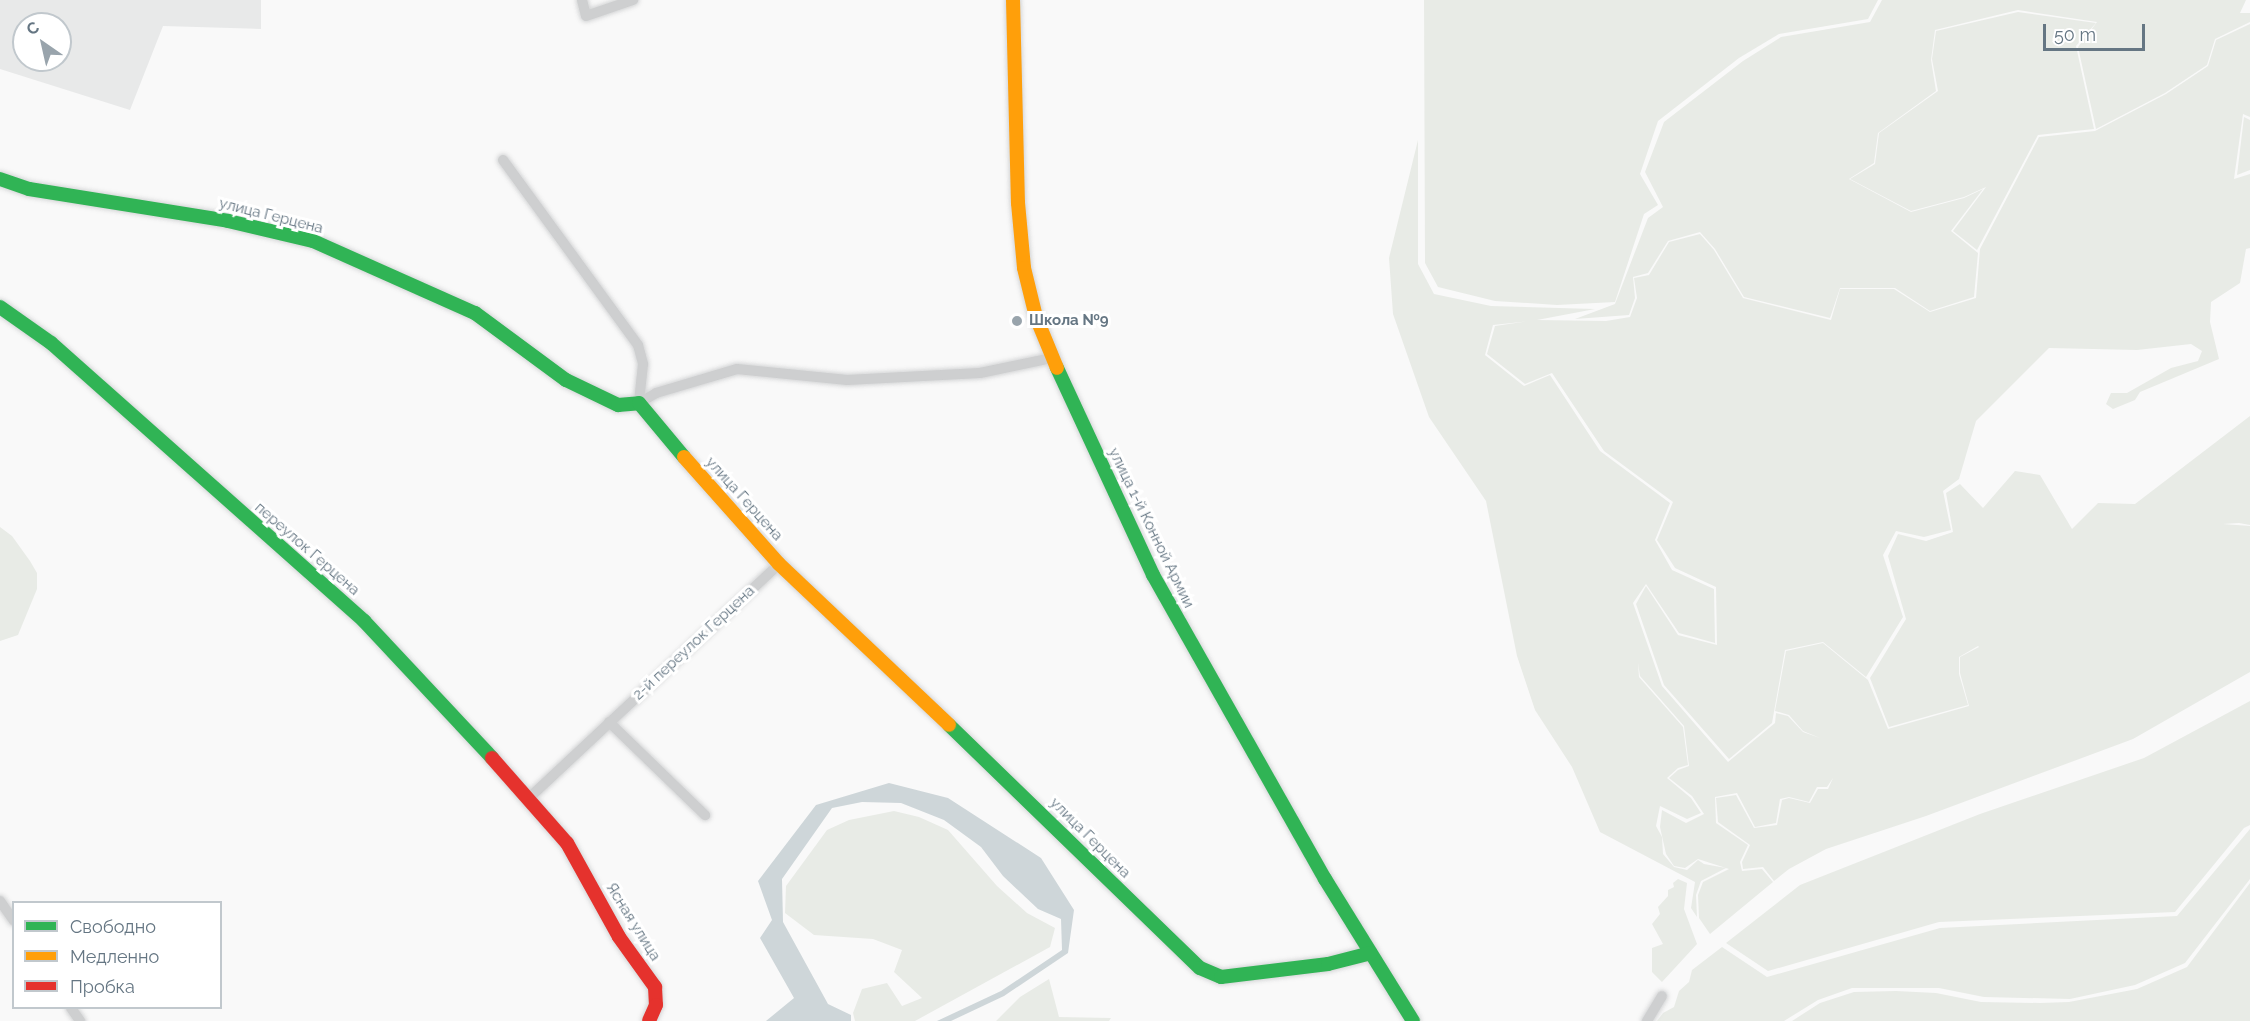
<!DOCTYPE html>
<meta charset="utf-8">
<style>
body{margin:0}
#map{position:relative;width:2250px;height:1021px;overflow:hidden;background:#f9f9f9;font-family:Raleway,sans-serif}
div>[style]{position:absolute}
[style*='--x']{left:calc(var(--x)*1px);top:calc(var(--y)*1px);width:calc(var(--w)*1px);rotate:calc(var(--a)*1deg)}
.built>*{inset:0;background:#e8e9e9}
.green>*{inset:0;background:#e8ebe6}
.water>*{inset:0;background:#ced6d9}
.roads{filter:drop-shadow(0 0 2px #d5d6d7) drop-shadow(0 0 2px #d5d6d7)}
.street>*{height:10px;margin:-5px;padding:0 5px;transform-origin:5px;border-radius:5px;background:#cecfd0}
.fast>*{height:14px;margin:-7px;padding:0 7px;transform-origin:7px;border-radius:7px;background:#30b455}
.slow>*{height:14px;margin:-7px;padding:0 7px;transform-origin:7px;border-radius:7px;background:#ff9f0a}
.jam>*{height:14px;margin:-7px;padding:0 7px;transform-origin:7px;border-radius:7px;background:#e5322d}
.dots>*{width:16px;height:16px;translate:-50% -50%;box-sizing:border-box;border:3px solid #fff;border-radius:50%}
span{translate:-50% -50%;white-space:nowrap;text-align:center;line-height:1.15;-webkit-text-stroke:6px #fff;paint-order:stroke}
.street-label{font-size:15px;color:#657683}
.poi-label{font-size:15px;color:#657683;font-weight:700}
.left{translate:0 -50%;text-align:left}
.legend{position:absolute;left:12px;top:901px;width:210px;height:108px;box-sizing:border-box;background:#fff;border:2px solid #c1c8cd;margin:0;padding:8px 10px;list-style:none;font-size:18px;color:#657683}
.legend li{display:flex;align-items:center;gap:12px;height:30px}
.legend b{width:30px;border:2px solid #c1c8cd}
.north{position:absolute;left:12px;top:12px;width:60px;height:60px;box-sizing:border-box;background:#fff;border:2px solid #c1c8cd;border-radius:50%;rotate:326deg;font-size:16px;font-weight:700;line-height:24px;text-align:center;color:#657683}
.north::after{content:'';display:block;margin:auto;width:21px;height:27px;background:#99a4ac;clip-path:polygon(50% 0,100% 100%,50% 72%,0 100%)}
.scale{position:absolute;left:2043px;top:24px;width:102px;height:27px;box-sizing:border-box;border:3px solid #657683;border-top:0;padding-left:8px;font-size:18px;line-height:21px;white-space:nowrap;color:#657683;-webkit-text-stroke:4px #fff;paint-order:stroke}
</style>
<div id="map">
<div class="built">
<div style="clip-path:polygon(evenodd,0 0,261px 0,261px 29px,163px 26px,130px 110px,0 69px,0 0,24px 24px,60px 24px,60px 60px,24px 60px,24px 24px)"></div>
</div>
<div class="green">
<div style="clip-path:polygon(1424px 0,1878px 0,1868px 19px,1779px 34px,1739px 58px,1658px 121px,1640px 174px,1658px 205px,1644px 214px,1615px 302px,1557px 305px,1495px 301px,1438px 287px,1425px 263px)"></div>
<div style="clip-path:polygon(1882px 0,2246px 0,2240px 13px,2250px 13px,2250px 22px,2215px 39px,2207px 65px,2165px 93px,2096px 129px,2078px 47px,2097px 22px,2018px 10px,1935px 30px,1931px 60px,1936px 91px,1878px 133px,1874px 163px,1849px 179px,1911px 212px,1964px 198px,1983px 189px,1951px 231px,1978px 253px,1974px 297px,1930px 311px,1895px 288px,1840px 288px,1830px 318px,1744px 297px,1715px 249px,1700px 232px,1668px 241px,1648px 273px,1633px 277px,1635px 298px,1629px 315px,1575px 319px,1615px 304px,1648px 218px,1663px 207px,1645px 172px,1664px 122px,1743px 61px,1781px 37px,1870px 22px)"></div>
<div style="clip-path:polygon(2018px 12px,2096px 23px,2076px 46px,2094px 129px,2038px 135px,1977px 250px,1953px 231px,1986px 187px,1964px 197px,1911px 211px,1850px 179px,1875px 164px,1879px 133px,1938px 91px,1932px 59px,1936px 31px)"></div>
<div style="clip-path:polygon(2250px 24px,2250px 117px,2243px 114px,2234px 179px,2250px 174px,2250px 248px,2246px 249px,2240px 283px,2211px 302px,2210px 322px,2219px 359px,2140px 392px,2135px 400px,2113px 409px,2106px 404px,2111px 393px,2127px 393px,2171px 368px,2198px 361px,2202px 351px,2191px 344px,2137px 350px,2049px 348px,1976px 421px,1959px 479px,1943px 491px,1951px 530px,1924px 537px,1896px 531px,1883px 555px,1903px 617px,1866px 677px,1823px 642px,1785px 650px,1772px 723px,1729px 759px,1664px 685px,1636px 604px,1646px 586px,1678px 635px,1717px 645px,1716px 587px,1675px 568px,1657px 540px,1673px 502px,1604px 451px,1552px 373px,1525px 384px,1487px 354px,1495px 326px,1530px 321px,1493px 325px,1485px 355px,1524px 386px,1550px 375px,1600px 451px,1670px 503px,1655px 540px,1672px 570px,1714px 589px,1715px 643px,1679px 633px,1646px 584px,1633px 603px,1662px 686px,1728px 762px,1775px 723px,1776px 713px,1788px 716px,1803px 732px,1820px 738px,1803px 731px,1789px 715px,1775px 711px,1786px 651px,1823px 643px,1868px 680px,1888px 729px,1969px 706px,1960px 673px,1960px 657px,1979px 647px,1978px 646px,1959px 657px,1959px 674px,1968px 705px,1889px 727px,1870px 678px,1906px 619px,1888px 556px,1898px 534px,1926px 541px,1953px 532px,1946px 493px,1960px 484px,1983px 508px,2015px 471px,2040px 475px,2072px 529px,2098px 503px,2135px 504px,2250px 416px,2250px 525px,2239px 523px,2223px 524px,2250px 526px,2250px 672px,2133px 739px,1926px 816px,1826px 849px,1789px 869px,1774px 881px,1763px 867px,1743px 869px,1742px 862px,1750px 845px,1718px 822px,1716px 798px,1736px 795px,1754px 828px,1777px 825px,1782px 800px,1789px 798px,1810px 803px,1818px 789px,1828px 789px,1833px 778px,1827px 787px,1817px 787px,1809px 802px,1789px 797px,1780px 799px,1776px 823px,1755px 827px,1737px 793px,1715px 797px,1716px 823px,1748px 845px,1740px 862px,1742px 871px,1762px 869px,1773px 882px,1710px 934px,1699px 918px,1698px 895px,1703px 882px,1729px 869px,1698px 859px,1685px 868px,1674px 866px,1666px 854px,1660px 827px,1662px 810px,1686px 823px,1704px 814px,1692px 796px,1669px 778px,1678px 770px,1689px 766px,1684px 726px,1640px 676px,1638px 663px,1639px 677px,1683px 727px,1688px 765px,1678px 768px,1667px 778px,1691px 798px,1701px 813px,1687px 819px,1660px 806px,1656px 826px,1662px 837px,1663px 854px,1674px 867px,1687px 870px,1698px 860px,1704px 864px,1726px 868px,1701px 881px,1696px 895px,1697px 917px,1691px 908px,1695px 882px,1600px 832px,1572px 767px,1535px 710px,1517px 656px,1486px 501px,1429px 417px,1393px 314px,1389px 258px,1418px 140px,1418px 264px,1434px 294px,1491px 306px,1595px 309px,1537px 320px,1606px 321px,1630px 317px,1637px 298px,1634px 278px,1649px 275px,1669px 242px,1700px 234px,1714px 250px,1743px 298px,1831px 320px,1840px 289px,1894px 289px,1930px 312px,1976px 298px,1980px 249px,2039px 137px,2095px 131px,2166px 94px,2208px 66px,2216px 40px)"></div>
<div style="clip-path:polygon(2244px 117px,2250px 120px,2250px 170px,2237px 175px)"></div>
<div style="clip-path:polygon(0 527px,12px 536px,30px 561px,37px 573px,37px 589px,18px 635px,0 641px)"></div>
<div style="clip-path:polygon(2250px 701px,2250px 825px,2244px 828px,2175px 912px,1939px 922px,1768px 971px,1726px 943px,1800px 885px,1980px 814px,2144px 758px)"></div>
<div style="clip-path:polygon(894px 811px,919px 817px,948px 830px,997px 886px,1027px 913px,1055px 928px,1050px 947px,915px 1021px,855px 1021px,853px 1013px,862px 989px,887px 983px,902px 1006px,922px 998px,894px 972px,902px 950px,873px 939px,814px 935px,785px 913px,786px 886px,827px 830px,849px 820px)"></div>
<div style="clip-path:polygon(2250px 829px,2250px 879px,2185px 963px,2135px 985px,2070px 999px,1984px 997px,1939px 988px,1852px 988px,1818px 1000px,1784px 1021px,1657px 1021px,1663px 1013px,1674px 1007px,1679px 991px,1689px 982px,1692px 970px,1722px 947px,1767px 977px,1940px 928px,2177px 916px)"></div>
<div style="clip-path:polygon(1678px 879px,1687px 883px,1684px 909px,1697px 944px,1662px 982px,1652px 972px,1652px 948px,1663px 944px,1652px 924px,1660px 914px,1658px 907px,1668px 896px,1668px 890px,1674px 887px,1673px 883px)"></div>
<div style="clip-path:polygon(2250px 883px,2250px 1021px,1792px 1021px,1820px 1003px,1854px 992px,1896px 991px,1936px 993px,1981px 1002px,2040px 1003px,2069px 1002px,2137px 989px,2187px 967px)"></div>
<div style="clip-path:polygon(1049px 979px,1059px 1017px,1111px 1018px,1109px 1021px,996px 1021px,1020px 997px)"></div>
</div>
<div class="water">
<div style="clip-path:polygon(889px 783px,948px 798px,1041px 858px,1074px 910px,1068px 953px,1004px 996px,951px 1021px,937px 1021px,1001px 991px,1062px 950px,1061px 919px,1038px 909px,1003px 876px,981px 847px,944px 820px,901px 803px,862px 802px,832px 808px,782px 879px,783px 922px,828px 1004px,851px 1015px,851px 1021px,766px 1021px,794px 998px,760px 938px,772px 920px,758px 881px,816px 805px)"></div>
</div>
<div class="roads">
<div class="street">
<div style="--x:582;--y:0;--w:16;--a:76"></div>
<div style="--x:586;--y:16;--w:50;--a:-18.8"></div>
<div style="--x:503;--y:160;--w:229;--a:53.9"></div>
<div style="--x:638;--y:345;--w:20;--a:75"></div>
<div style="--x:643;--y:364;--w:39;--a:96"></div>
<div style="--x:639;--y:403;--w:20;--a:-30"></div>
<div style="--x:656;--y:393;--w:84;--a:-16.5"></div>
<div style="--x:737;--y:369;--w:111;--a:5.7"></div>
<div style="--x:847;--y:380;--w:133;--a:-3"></div>
<div style="--x:980;--y:373;--w:74;--a:-11.8"></div>
<div style="--x:609;--y:722;--w:134;--a:44.1"></div>
<div style="--x:529;--y:798;--w:342;--a:-43.1"></div>
<div style="--x:0;--y:901;--w:24;--a:55"></div>
<div style="--x:71;--y:1008;--w:16;--a:55"></div>
<div style="--x:1647;--y:1021;--w:29;--a:-59"></div>
</div>
<div class="fast">
<div style="--x:0;--y:179;--w:31;--a:19"></div>
<div style="--x:29;--y:189;--w:202;--a:9.1"></div>
<div style="--x:228;--y:221;--w:87;--a:13.2"></div>
<div style="--x:313;--y:241;--w:177;--a:24"></div>
<div style="--x:475;--y:313;--w:113;--a:36.4"></div>
<div style="--x:566;--y:380;--w:58;--a:25.7"></div>
<div style="--x:618;--y:405;--w:21;--a:-5"></div>
<div style="--x:639;--y:403;--w:70;--a:50.2"></div>
<div style="--x:0;--y:307;--w:62;--a:35.2"></div>
<div style="--x:51;--y:343;--w:419;--a:41.6"></div>
<div style="--x:364;--y:621;--w:187;--a:46.9"></div>
<div style="--x:1057;--y:368;--w:228;--a:65.1"></div>
<div style="--x:1153;--y:575;--w:349;--a:60.5"></div>
<div style="--x:1325;--y:879;--w:167;--a:58.2"></div>
<div style="--x:949;--y:725;--w:349;--a:44.1"></div>
<div style="--x:1200;--y:968;--w:23;--a:23"></div>
<div style="--x:1221;--y:977;--w:108;--a:-6.9"></div>
<div style="--x:1328;--y:964;--w:44;--a:-14.3"></div>
</div>
<div class="slow">
<div style="--x:1013;--y:0;--w:203;--a:88.6"></div>
<div style="--x:1018;--y:203;--w:65;--a:84.7"></div>
<div style="--x:1024;--y:268;--w:50;--a:76.2"></div>
<div style="--x:1036;--y:317;--w:55;--a:67.6"></div>
<div style="--x:684;--y:457;--w:143;--a:48.4"></div>
<div style="--x:779;--y:564;--w:234;--a:43.4"></div>
</div>
<div class="jam">
<div style="--x:492;--y:758;--w:113;--a:48.6"></div>
<div style="--x:567;--y:843;--w:107;--a:61"></div>
<div style="--x:619;--y:937;--w:62;--a:54.2"></div>
<div style="--x:655;--y:987;--w:18;--a:87"></div>
<div style="--x:656;--y:1005;--w:17;--a:114"></div>
</div>
</div>
<div class="dots">
<div style="left:1017px;top:321px;background:#99a4ac"></div>
</div>
<div class="street-label">
<span style="left:271px;top:216px;rotate:14deg">улица Герцена</span>
<span style="left:744px;top:499px;rotate:48deg">улица Герцена</span>
<span style="left:1151px;top:528px;rotate:64deg">улица 1-й Конной Армии</span>
<span style="left:307px;top:549px;rotate:41deg">переулок Герцена</span>
<span style="left:694px;top:643px;rotate:-43deg">2-й переулок Герцена</span>
<span style="left:1090px;top:838px;rotate:45deg">улица Герцена</span>
<span style="left:633px;top:922px;rotate:58deg">Ясная улица</span>
</div>
<div class="poi-label">
<span class="left" style="left:1029px;top:321px">Школа №9</span>
</div>
<ul class="legend">
<li><b style="height:8px;background:#30b455"></b>Свободно</li>
<li><b style="height:8px;background:#ff9f0a"></b>Медленно</li>
<li><b style="height:8px;background:#e5322d"></b>Пробка</li>
</ul>
<div class="north">С</div>
<div class="scale">50 m</div>
</div>
